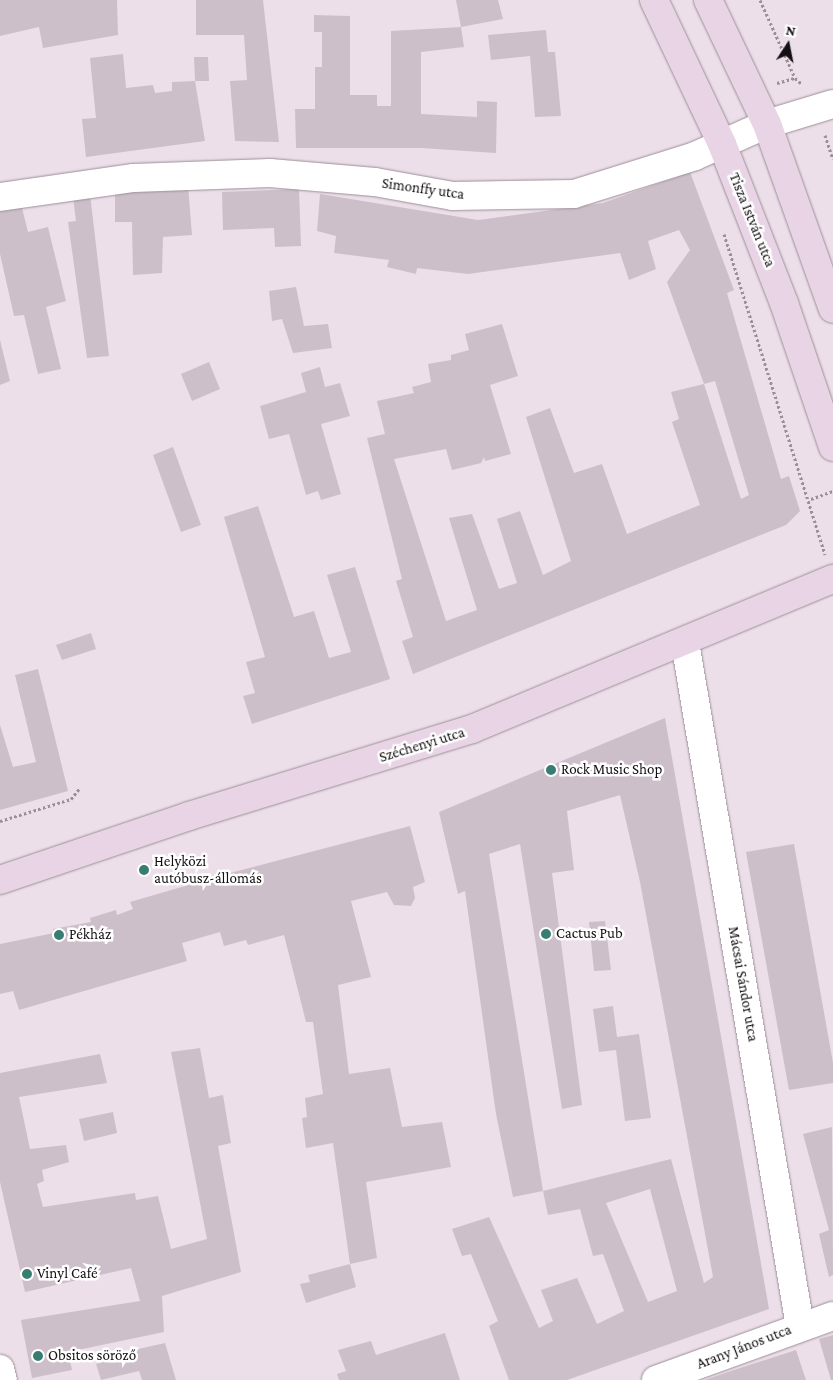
<!DOCTYPE html>
<meta charset="utf-8">
<style>
body{margin:0}
#map{position:relative;width:833px;height:1380px;overflow:hidden;background:#ecdfe9;font-family:"Crimson Pro",serif}
div>[style]{position:absolute}
[style*='--x']{left:calc(var(--x)*1px);top:calc(var(--y)*1px);width:calc(var(--w)*1px);rotate:calc(var(--a)*1deg)}
.building>*{inset:0;background:#ccbfc9}
.path>*{height:3px;margin-top:-1.5px;transform-origin:0;background:repeating-linear-gradient(90deg,#999097 0 2.5px,transparent 0 5px)}
.roads{filter:drop-shadow(0 0 1px #9c8f99) drop-shadow(0 0 1px #9c8f99)}
.street>*{height:28px;margin:-14px;padding:0 14px;transform-origin:14px;border-radius:14px;background:#fff}
.secondary>*{height:28px;margin:-14px;padding:0 14px;transform-origin:14px;border-radius:14px;background:#e8d4e5}
.dots>*{width:14px;height:14px;translate:-50% -50%;box-sizing:border-box;border:2px solid #fff;border-radius:50%}
span{translate:-50% -50%;white-space:nowrap;text-align:center;line-height:1.15;-webkit-text-stroke:5px #fff;paint-order:stroke}
.street-label{font-size:15px;color:#130f12}
.poi-label{font-size:15px;color:#130f12}
.left{translate:0 -50%;text-align:left}
.north{position:absolute;left:763px;top:20px;width:50px;height:50px;-webkit-text-stroke:4px #fff;paint-order:stroke;rotate:11deg;font-size:14px;font-weight:700;line-height:20px;text-align:center;color:#130f12}
.north::after{content:'';display:block;margin:auto;width:18px;height:22px;background:#130f12;clip-path:polygon(50% 0,100% 100%,50% 72%,0 100%)}
</style>
<div id="map">
<div class="building">
<div style="clip-path:polygon(0 0,117px 0,118px 35px,43px 48px,39px 27px,0 36px)"></div>
<div style="clip-path:polygon(196px 0,263px 0,279px 142px,235px 141px,230px 81px,247px 80px,244px 35px,196px 35px)"></div>
<div style="clip-path:polygon(456px 0,498px 0,503px 19px,461px 27px)"></div>
<div style="clip-path:polygon(314px 15px,350px 16px,350px 95px,377px 95px,377px 106px,391px 106px,391px 31px,461px 27px,464px 47px,421px 52px,421px 114px,477px 117px,477px 101px,497px 102px,496px 153px,421px 148px,296px 148px,295px 109px,315px 109px,315px 67px,322px 67px,322px 32px,314px 32px)"></div>
<div style="clip-path:polygon(546px 30px,548px 52px,555px 52px,561px 116px,535px 117px,530px 56px,491px 60px,488px 35px)"></div>
<div style="clip-path:polygon(123px 54px,126px 88px,153px 85px,155px 93px,172px 91px,172px 82px,195px 81px,205px 141px,86px 157px,82px 119px,96px 118px,90px 58px)"></div>
<div style="clip-path:polygon(194px 57px,208px 57px,209px 81px,195px 81px)"></div>
<div style="clip-path:polygon(690px 172px,734px 290px,727px 293px,781px 479px,789px 476px,800px 511px,786px 525px,413px 674px,402px 641px,413px 637px,396px 581px,402px 579px,367px 438px,385px 434px,377px 401px,414px 393px,412px 387px,431px 382px,428px 364px,451px 360px,451px 355px,469px 350px,465px 334px,502px 324px,518px 376px,490px 385px,511px 454px,485px 461px,484px 457px,481px 463px,452px 470px,446px 449px,394px 459px,446px 621px,477px 610px,449px 518px,472px 514px,499px 589px,517px 583px,497px 519px,520px 511px,543px 575px,571px 561px,526px 417px,550px 408px,574px 473px,602px 464px,627px 534px,700px 505px,672px 422px,679px 419px,671px 392px,704px 384px,741px 499px,749px 495px,715px 381px,704px 384px,667px 282px,690px 250px,679px 230px,648px 241px,656px 269px,629px 280px,620px 253px,468px 274px,417px 268px,416px 274px,387px 267px,389px 260px,334px 253px,336px 236px,317px 231px,320px 194px,478px 220px,603px 203px)"></div>
<div style="clip-path:polygon(188px 185px,192px 235px,163px 237px,162px 273px,133px 275px,132px 222px,115px 222px,115px 192px)"></div>
<div style="clip-path:polygon(299px 189px,301px 246px,275px 247px,274px 228px,223px 230px,222px 192px)"></div>
<div style="clip-path:polygon(90px 194px,109px 356px,87px 358px,68px 222px,76px 221px,73px 197px)"></div>
<div style="clip-path:polygon(21px 204px,28px 232px,48px 227px,66px 301px,46px 307px,61px 369px,38px 374px,24px 315px,14px 316px,0 254px,0 206px)"></div>
<div style="clip-path:polygon(296px 287px,304px 326px,328px 324px,332px 348px,293px 353px,282px 319px,272px 321px,269px 291px)"></div>
<div style="clip-path:polygon(0 340px,10px 381px,0 385px)"></div>
<div style="clip-path:polygon(209px 362px,220px 389px,192px 401px,181px 374px)"></div>
<div style="clip-path:polygon(320px 367px,325px 387px,340px 383px,350px 416px,321px 424px,341px 494px,321px 500px,318px 491px,306px 495px,289px 434px,269px 439px,260px 406px,306px 392px,301px 373px)"></div>
<div style="clip-path:polygon(173px 447px,201px 525px,181px 532px,153px 455px)"></div>
<div style="clip-path:polygon(258px 506px,294px 617px,314px 611px,329px 658px,351px 652px,327px 575px,355px 567px,390px 679px,252px 724px,243px 696px,255px 693px,246px 662px,265px 657px,224px 517px)"></div>
<div style="clip-path:polygon(91px 633px,96px 649px,62px 660px,56px 645px)"></div>
<div style="clip-path:polygon(38px 669px,68px 791px,0 810px,0 725px,13px 767px,36px 762px,15px 675px)"></div>
<div style="clip-path:polygon(evenodd,665px 718px,769px 1309px,567px 1380px,509px 1380px,489px 1326px,498px 1321px,471px 1254px,462px 1256px,452px 1229px,489px 1217px,539px 1328px,553px 1321px,541px 1290px,577px 1278px,597px 1324px,624px 1311px,603px 1254px,593px 1256px,580px 1209px,548px 1215px,543px 1191px,671px 1159px,704px 1283px,713px 1277px,640px 882px,620px 795px,567px 811px,574px 870px,552px 873px,582px 1105px,562px 1109px,520px 844px,489px 854px,543px 1191px,513px 1197px,496px 1114px,465px 891px,458px 894px,439px 812px,665px 718px,650px 1189px,677px 1291px,648px 1302px,606px 1203px,650px 1189px)"></div>
<div style="clip-path:polygon(410px 826px,425px 882px,413px 887px,415px 898px,411px 906px,394px 905px,387px 892px,351px 901px,371px 977px,338px 985px,349px 1074px,390px 1068px,402px 1127px,442px 1122px,451px 1167px,366px 1182px,377px 1258px,350px 1264px,356px 1287px,306px 1303px,300px 1284px,310px 1282px,308px 1275px,350px 1264px,333px 1143px,306px 1148px,302px 1118px,307px 1117px,305px 1098px,323px 1094px,313px 1022px,306px 1022px,284px 935px,248px 945px,246px 940px,224px 946px,220px 932px,182px 943px,187px 961px,19px 1010px,13px 991px,0 994px,0 944px,54px 933px,53px 929px,91px 922px,90px 918px,116px 910px,117px 915px,133px 909px,130px 902px,230px 873px)"></div>
<div style="clip-path:polygon(794px 844px,833px 1063px,833px 1083px,789px 1090px,746px 852px)"></div>
<div style="clip-path:polygon(605px 921px,611px 970px,594px 971px,589px 922px)"></div>
<div style="clip-path:polygon(613px 1006px,617px 1037px,639px 1034px,651px 1118px,625px 1121px,616px 1050px,599px 1052px,593px 1009px)"></div>
<div style="clip-path:polygon(200px 1048px,209px 1098px,223px 1095px,231px 1143px,218px 1146px,241px 1272px,162px 1296px,164px 1332px,68px 1352px,72px 1370px,32px 1378px,21px 1320px,140px 1301px,131px 1268px,25px 1292px,0 1182px,0 1073px,100px 1054px,107px 1083px,19px 1097px,30px 1149px,66px 1145px,69px 1162px,42px 1170px,44px 1181px,37px 1184px,43px 1207px,135px 1193px,136px 1200px,158px 1196px,171px 1249px,207px 1239px,171px 1052px)"></div>
<div style="clip-path:polygon(113px 1112px,117px 1133px,84px 1141px,79px 1119px)"></div>
<div style="clip-path:polygon(832px 1127px,833px 1275px,829px 1277px,819px 1234px,829px 1230px,803px 1134px)"></div>
<div style="clip-path:polygon(445px 1333px,460px 1380px,339px 1380px,337px 1374px,346px 1371px,338px 1350px,371px 1341px,376px 1355px)"></div>
<div style="clip-path:polygon(833px 1335px,833px 1380px,831px 1380px,819px 1339px)"></div>
<div style="clip-path:polygon(165px 1343px,176px 1380px,142px 1380px,139px 1371px,101px 1380px,96px 1364px,118px 1358px,116px 1354px)"></div>
<div style="clip-path:polygon(796px 1350px,806px 1380px,705px 1380px,734px 1370px)"></div>
</div>
<div class="path">
<div style="--x:760;--y:0;--w:85;--a:65.8"></div>
<div style="--x:795;--y:78;--w:9;--a:41"></div>
<div style="--x:777;--y:83;--w:19;--a:-16"></div>
<div style="--x:825;--y:135;--w:25;--a:72"></div>
<div style="--x:724;--y:234;--w:336;--a:72.5"></div>
<div style="--x:811;--y:499;--w:23;--a:-20"></div>
<div style="--x:0;--y:821;--w:74;--a:-17.2"></div>
<div style="--x:71;--y:799;--w:13;--a:-51"></div>
</div>
<div class="roads">
<div class="street">
<div style="--x:0;--y:197;--w:135;--a:-8.1"></div>
<div style="--x:134;--y:178;--w:136;--a:-2.1"></div>
<div style="--x:270;--y:173;--w:105;--a:4.9"></div>
<div style="--x:375;--y:182;--w:79;--a:10.2"></div>
<div style="--x:453;--y:196;--w:121;--a:-0.9"></div>
<div style="--x:574;--y:194;--w:127;--a:-17.4"></div>
<div style="--x:695;--y:156;--w:79;--a:-24"></div>
<div style="--x:767;--y:124;--w:69;--a:-16.9"></div>
<div style="--x:685;--y:642;--w:694;--a:80.46"></div>
<div style="--x:0;--y:1369;--w:11;--a:75"></div>
<div style="--x:656;--y:1380;--w:188;--a:-19.9"></div>
</div>
<div class="secondary">
<div style="--x:654;--y:0;--w:159;--a:64.7"></div>
<div style="--x:722;--y:144;--w:171;--a:68.7"></div>
<div style="--x:784;--y:303;--w:152;--a:71.2"></div>
<div style="--x:708;--y:0;--w:137;--a:64.6"></div>
<div style="--x:767;--y:124;--w:196;--a:70.4"></div>
<div style="--x:0;--y:880;--w:200;--a:-18.7"></div>
<div style="--x:189;--y:816;--w:296;--a:-17.1"></div>
<div style="--x:472;--y:729;--w:391;--a:-22.6"></div>
</div>
</div>
<div class="dots">
<div style="left:551px;top:770px;background:#387d72"></div>
<div style="left:144px;top:870px;background:#387d72"></div>
<div style="left:546px;top:934px;background:#387d72"></div>
<div style="left:59px;top:935px;background:#387d72"></div>
<div style="left:27px;top:1274px;background:#387d72"></div>
<div style="left:38px;top:1356px;background:#387d72"></div>
</div>
<div class="street-label">
<span style="left:423px;top:189px;rotate:8deg">Simonffy utca</span>
<span style="left:752px;top:220px;rotate:68deg">Tisza István utca</span>
<span style="left:422px;top:745px;rotate:-17deg">Széchenyi utca</span>
<span style="left:743px;top:984px;rotate:80deg">Mácsai Sándor utca</span>
<span style="left:744px;top:1347px;rotate:-21deg">Arany János utca</span>
</div>
<div class="poi-label">
<span class="left" style="left:561px;top:770px">Rock Music Shop</span>
<span class="left" style="left:154px;top:870px">Helyközi<br>autóbusz-állomás</span>
<span class="left" style="left:556px;top:934px">Cactus Pub</span>
<span class="left" style="left:69px;top:935px">Pékház</span>
<span class="left" style="left:37px;top:1274px">Vinyl Café</span>
<span class="left" style="left:48px;top:1356px">Obsitos söröző</span>
</div>
<div class="north">N</div>
</div>
